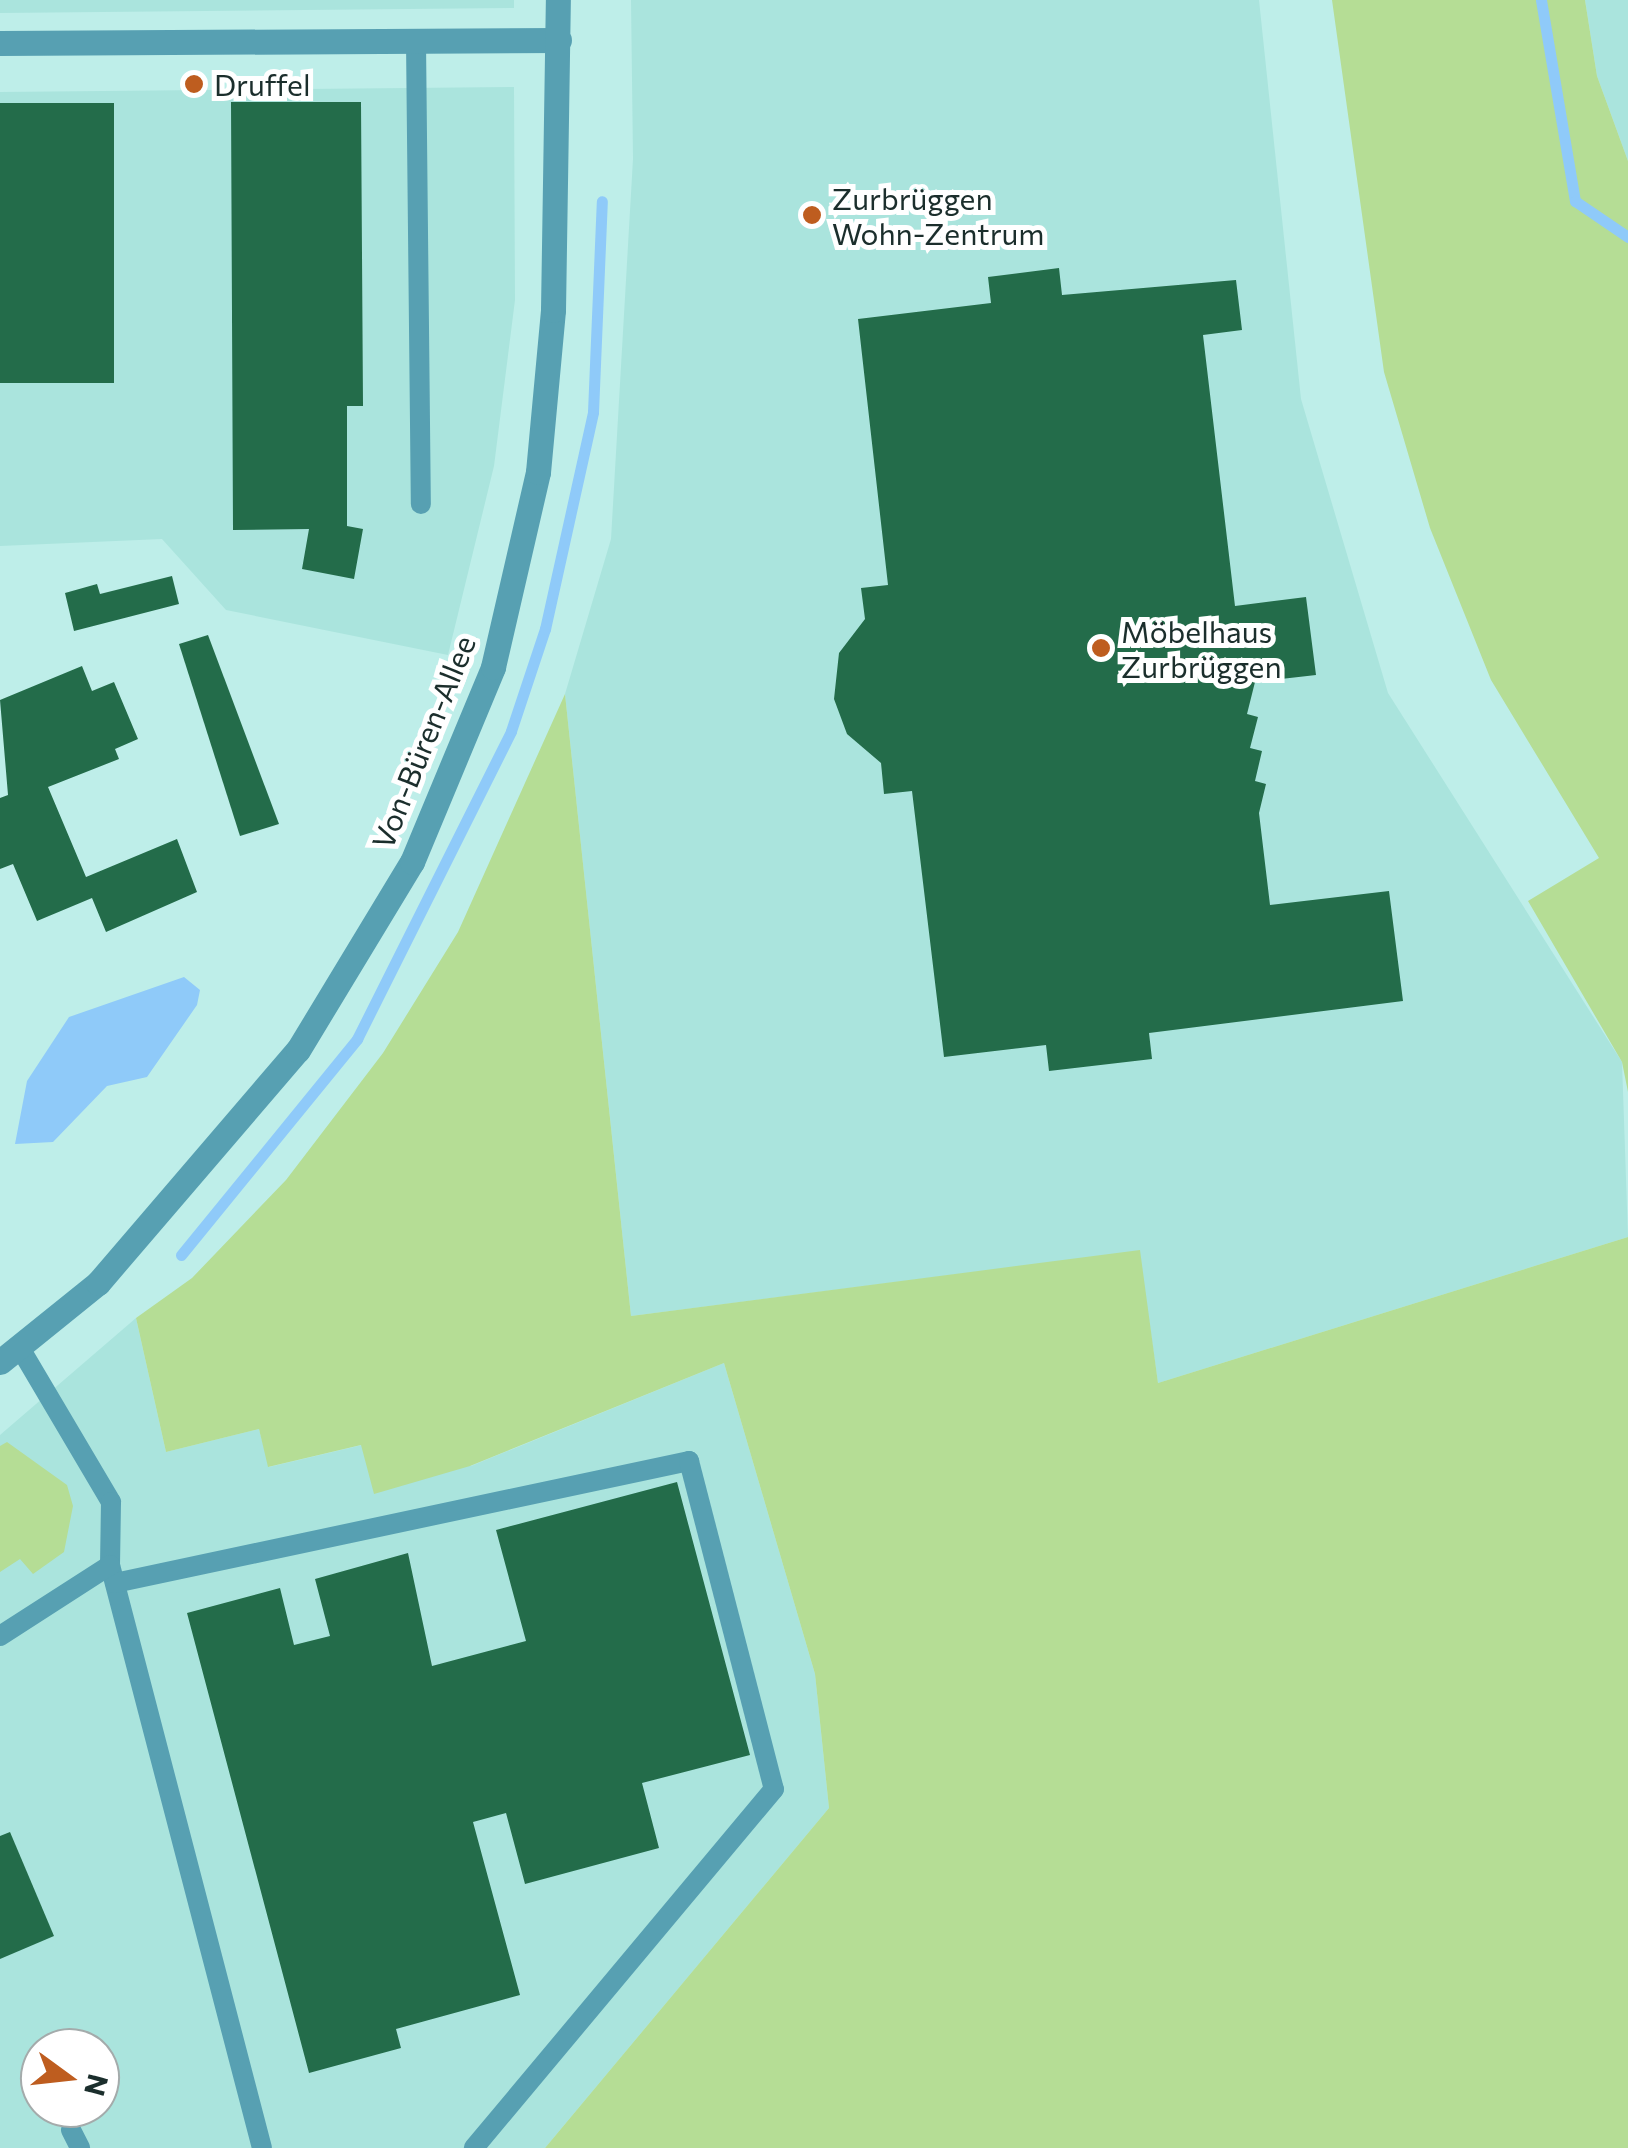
<!DOCTYPE html>
<meta charset="utf-8">
<style>
body{margin:0}
#map{position:relative;width:1628px;height:2148px;overflow:hidden;background:#beeee9;font-family:Commissioner,sans-serif}
div>[style]{position:absolute}
[style*='--x']{left:calc(var(--x)*1px);top:calc(var(--y)*1px);width:calc(var(--w)*1px);rotate:calc(var(--a)*1deg)}
.built>*{inset:0;background:#aae4dd}
.green>*{inset:0;background:#b5dd95}
.water>*{inset:0;background:#8fcaf9}
.stream>*{height:11px;margin:-5.5px;padding:0 5.5px;transform-origin:5.5px;border-radius:5.5px;background:#8fcaf9}
.building>*{inset:0;background:#236c4a}
.service>*{height:20px;margin:-10px;padding:0 10px;transform-origin:10px;border-radius:10px;background:#57a0b2}
.minor>*{height:25px;margin:-12.5px;padding:0 12.5px;transform-origin:12.5px;border-radius:12.5px;background:#57a0b2}
.tertiary>*{height:25px;margin:-12.5px;padding:0 12.5px;transform-origin:12.5px;border-radius:12.5px;background:#57a0b2}
.dots>*{width:28px;height:28px;translate:-50% -50%;box-sizing:border-box;border:5px solid #fff;border-radius:50%}
span{translate:-50% -50%;white-space:nowrap;text-align:center;line-height:1.15;-webkit-text-stroke:10px #fff;paint-order:stroke}
.poi-label{font-size:30px;color:#1b2e2c}
.left{translate:0 -50%;text-align:left}
.street-label{font-size:30px;color:#1b2e2c}
.north{position:absolute;left:20px;top:2028px;width:100px;height:100px;box-sizing:border-box;background:#fff;border:2px solid #a4abab;border-radius:50%;rotate:105deg;font-size:28px;font-weight:700;line-height:40px;text-align:center;color:#1b2e2c}
.north::after{content:'';display:block;margin:auto;width:35px;height:45px;background:#be5d1f;clip-path:polygon(50% 0,100% 100%,50% 72%,0 100%)}
</style>
<div id="map">
<div class="built">
<div style="clip-path:polygon(0 0,514px 0,514px 8px,0 13px)"></div>
<div style="clip-path:polygon(631px 0,1259px 0,1301px 399px,1388px 693px,1622px 1062px,1628px 1237px,1158px 1383px,1139px 1251px,631px 1316px,565px 694px,611px 539px,633px 159px)"></div>
<div style="clip-path:polygon(1585px 0,1628px 0,1628px 161px,1597px 76px)"></div>
<div style="clip-path:polygon(514px 87px,515px 300px,494px 466px,448px 655px,226px 610px,162px 539px,0 546px,0 92px)"></div>
<div style="clip-path:polygon(evenodd,136px 1318px,166px 1452px,259px 1429px,269px 1467px,362px 1445px,471px 1466px,724px 1363px,815px 1674px,829px 1808px,545px 2148px,0 2148px,0 1435px,136px 1318px,40px 2048px,100px 2048px,100px 2108px,40px 2108px,40px 2048px)"></div>
</div>
<div class="green">
<div style="clip-path:polygon(1332px 0,1585px 0,1597px 76px,1628px 161px,1628px 1092px,1622px 1062px,1528px 901px,1599px 858px,1491px 680px,1430px 528px,1384px 372px)"></div>
<div style="clip-path:polygon(565px 694px,631px 1316px,1140px 1250px,1158px 1383px,1628px 1237px,1628px 2148px,545px 2148px,829px 1808px,815px 1674px,724px 1363px,470px 1466px,374px 1494px,361px 1445px,268px 1467px,259px 1429px,166px 1452px,136px 1318px,192px 1278px,286px 1180px,383px 1053px,458px 932px)"></div>
<div style="clip-path:polygon(7px 1442px,67px 1485px,73px 1506px,64px 1552px,33px 1574px,20px 1559px,0 1572px,0 1446px)"></div>
</div>
<div class="water">
<div style="clip-path:polygon(184px 977px,200px 990px,197px 1005px,147px 1077px,107px 1086px,53px 1142px,15px 1144px,27px 1081px,69px 1017px)"></div>
</div>
<div class="stream">
<div style="--x:1541;--y:0;--w:204;--a:80.4"></div>
<div style="--x:1575;--y:201;--w:64;--a:34.2"></div>
<div style="--x:181;--y:1255;--w:279;--a:-50.8"></div>
<div style="--x:357;--y:1039;--w:344;--a:-63.4"></div>
<div style="--x:511;--y:731;--w:108;--a:-71.6"></div>
<div style="--x:545;--y:629;--w:222;--a:-77.5"></div>
<div style="--x:593;--y:412;--w:211;--a:-87.6"></div>
</div>
<div class="building">
<div style="clip-path:polygon(231px 102px,361px 102px,363px 406px,347px 406px,347px 526px,363px 529px,354px 579px,302px 569px,309px 529px,233px 530px)"></div>
<div style="clip-path:polygon(0 103px,114px 103px,114px 383px,0 383px)"></div>
<div style="clip-path:polygon(1059px 268px,1062px 295px,1236px 280px,1242px 330px,1203px 335px,1235px 606px,1306px 597px,1316px 675px,1255px 682px,1247px 714px,1258px 717px,1250px 748px,1262px 751px,1255px 781px,1266px 784px,1259px 813px,1270px 905px,1389px 891px,1403px 1001px,1149px 1033px,1152px 1059px,1049px 1071px,1046px 1045px,944px 1057px,912px 791px,884px 794px,881px 763px,847px 734px,834px 699px,839px 653px,865px 619px,861px 588px,888px 585px,858px 319px,991px 303px,988px 277px)"></div>
<div style="clip-path:polygon(172px 576px,179px 604px,74px 631px,65px 593px,97px 584px,100px 594px)"></div>
<div style="clip-path:polygon(208px 635px,279px 824px,240px 836px,179px 644px)"></div>
<div style="clip-path:polygon(82px 666px,92px 691px,114px 682px,138px 739px,115px 749px,119px 759px,48px 787px,86px 877px,177px 839px,197px 892px,106px 932px,92px 898px,37px 921px,13px 864px,0 869px,0 798px,8px 795px,0 700px)"></div>
<div style="clip-path:polygon(677px 1482px,750px 1755px,642px 1783px,659px 1848px,525px 1884px,506px 1813px,473px 1822px,520px 1995px,396px 2029px,401px 2048px,309px 2073px,187px 1613px,280px 1588px,294px 1645px,330px 1636px,315px 1579px,408px 1553px,432px 1666px,526px 1641px,496px 1530px)"></div>
<div style="clip-path:polygon(10px 1832px,54px 1936px,0 1959px,0 1836px)"></div>
</div>
<div class="service">
<div style="--x:416;--y:41;--w:463;--a:89.4"></div>
<div style="--x:20;--y:1348;--w:179;--a:59.4"></div>
<div style="--x:111;--y:1502;--w:63;--a:90.9"></div>
<div style="--x:110;--y:1565;--w:602;--a:75.39"></div>
<div style="--x:115;--y:1583;--w:587;--a:-12"></div>
<div style="--x:689;--y:1461;--w:339;--a:75.5"></div>
<div style="--x:774;--y:1789;--w:468;--a:129.9"></div>
<div style="--x:0;--y:1636;--w:131;--a:-32.8"></div>
<div style="--x:71;--y:2130;--w:20;--a:63"></div>
</div>
<div class="minor">
<div style="--x:0;--y:43;--w:559;--a:-0.31"></div>
</div>
<div class="tertiary">
<div style="--x:0;--y:1362;--w:126;--a:-38.9"></div>
<div style="--x:98;--y:1283;--w:307;--a:-49.4"></div>
<div style="--x:298;--y:1050;--w:220;--a:-58.8"></div>
<div style="--x:412;--y:862;--w:211;--a:-67.4"></div>
<div style="--x:493;--y:667;--w:200;--a:-77"></div>
<div style="--x:538;--y:472;--w:163;--a:-84.7"></div>
<div style="--x:553;--y:310;--w:310;--a:-89.1"></div>
</div>
<div class="dots">
<div style="left:194px;top:84px;background:#be5d1f"></div>
<div style="left:812px;top:215px;background:#be5d1f"></div>
<div style="left:1101px;top:648px;background:#be5d1f"></div>
</div>
<div class="poi-label">
<span class="left" style="left:214px;top:84px">Druffel</span>
<span class="left" style="left:832px;top:215px">Zurbrüggen<br>Wohn-Zentrum</span>
<span class="left" style="left:1121px;top:648px">Möbelhaus<br>Zurbrüggen</span>
</div>
<div class="street-label">
<span style="left:423px;top:742px;rotate:-68deg">Von-Büren-Allee</span>
</div>
<div class="north">N</div>
</div>
